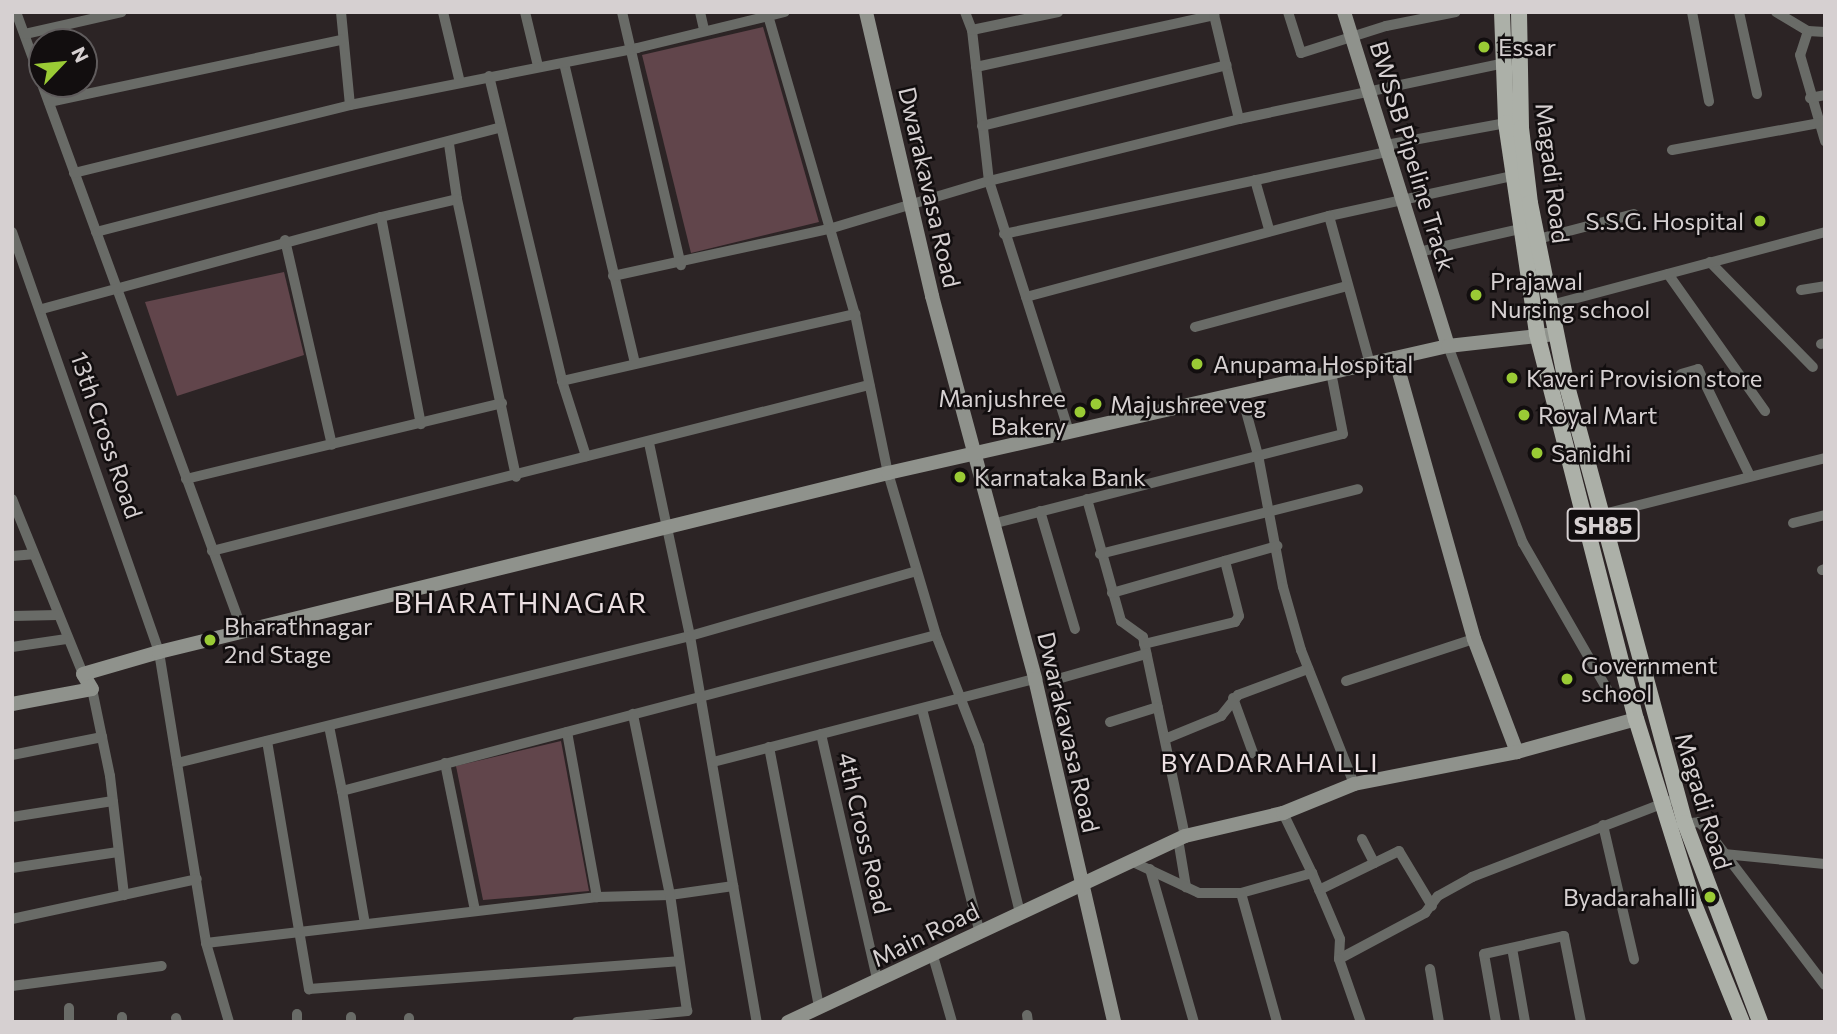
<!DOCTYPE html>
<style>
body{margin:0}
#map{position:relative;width:1837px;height:1034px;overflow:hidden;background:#2c2425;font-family:Commissioner,sans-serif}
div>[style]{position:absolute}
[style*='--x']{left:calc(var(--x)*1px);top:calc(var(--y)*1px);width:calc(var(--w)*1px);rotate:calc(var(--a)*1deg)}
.green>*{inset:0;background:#61454b}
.street>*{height:10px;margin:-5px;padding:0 5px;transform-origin:5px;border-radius:5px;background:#696b67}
.secondary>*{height:14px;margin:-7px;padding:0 7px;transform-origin:7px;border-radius:7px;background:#8f928c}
.primary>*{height:16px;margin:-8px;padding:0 8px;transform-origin:8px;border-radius:8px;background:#acb0a8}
.dots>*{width:19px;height:19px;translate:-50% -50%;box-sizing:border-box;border:4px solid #120e0f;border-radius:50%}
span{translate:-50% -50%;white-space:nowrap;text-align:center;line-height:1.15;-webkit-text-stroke:5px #120e0f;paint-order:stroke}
.shield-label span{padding:2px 5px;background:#120e0f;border:2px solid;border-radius:5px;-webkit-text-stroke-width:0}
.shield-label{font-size:23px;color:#d6d0d1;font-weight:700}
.poi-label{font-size:24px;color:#d6d0d1}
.left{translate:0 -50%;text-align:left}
.right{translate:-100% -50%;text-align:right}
.street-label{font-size:24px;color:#d6d0d1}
.neighbourhood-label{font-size:26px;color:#ece0e2;letter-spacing:2px}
.quarter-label{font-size:28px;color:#ece0e2;letter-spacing:2px}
.frame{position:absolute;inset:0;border:14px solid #d6d0d1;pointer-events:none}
.north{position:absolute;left:28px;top:28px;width:70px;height:70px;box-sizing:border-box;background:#120e0f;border:2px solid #605c5d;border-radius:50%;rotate:64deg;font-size:19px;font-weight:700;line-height:28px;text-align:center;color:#d6d0d1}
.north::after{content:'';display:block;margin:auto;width:24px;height:32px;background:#9acb35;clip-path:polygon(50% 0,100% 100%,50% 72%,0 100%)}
</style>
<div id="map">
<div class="green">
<div style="clip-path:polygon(763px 27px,819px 222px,691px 253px,642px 55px)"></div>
<div style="clip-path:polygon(284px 272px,304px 355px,177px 396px,145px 302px)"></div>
<div style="clip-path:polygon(561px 741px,589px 891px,483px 900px,456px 766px)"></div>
</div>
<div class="street">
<div style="--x:16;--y:12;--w:76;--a:69.9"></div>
<div style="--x:341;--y:12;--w:93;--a:84.5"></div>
<div style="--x:443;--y:12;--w:73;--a:76.5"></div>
<div style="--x:525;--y:12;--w:56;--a:76.5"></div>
<div style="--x:622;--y:12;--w:260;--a:76.9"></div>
<div style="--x:700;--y:12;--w:17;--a:77"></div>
<div style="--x:767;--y:12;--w:315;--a:73.8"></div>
<div style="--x:855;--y:314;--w:162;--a:78.3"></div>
<div style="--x:888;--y:473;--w:169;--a:73.5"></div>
<div style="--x:936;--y:635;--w:119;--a:68.8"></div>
<div style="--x:979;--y:746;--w:172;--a:76.2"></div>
<div style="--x:965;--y:12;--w:19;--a:69"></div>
<div style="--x:972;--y:30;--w:152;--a:83.6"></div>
<div style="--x:989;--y:181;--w:263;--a:72.3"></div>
<div style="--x:1288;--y:12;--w:43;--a:72.4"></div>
<div style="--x:1301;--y:53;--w:89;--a:-17.6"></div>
<div style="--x:1386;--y:26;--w:71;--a:-11.3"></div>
<div style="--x:1692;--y:12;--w:91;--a:79.2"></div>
<div style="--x:1739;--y:12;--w:84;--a:77.6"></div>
<div style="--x:1776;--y:12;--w:37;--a:31"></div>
<div style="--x:1808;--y:31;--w:17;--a:3"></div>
<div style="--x:972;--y:30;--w:88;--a:-11.8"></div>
<div style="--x:1808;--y:31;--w:25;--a:108"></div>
<div style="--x:1800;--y:55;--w:90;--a:73.8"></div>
<div style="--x:25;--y:34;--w:99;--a:-12.8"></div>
<div style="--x:564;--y:63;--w:309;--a:76.7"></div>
<div style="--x:976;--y:67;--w:244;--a:-12.3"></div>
<div style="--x:1214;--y:15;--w:107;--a:76.5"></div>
<div style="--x:489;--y:76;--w:314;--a:76.5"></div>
<div style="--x:562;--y:381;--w:79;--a:72.3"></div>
<div style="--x:42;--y:84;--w:584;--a:69.86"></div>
<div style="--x:1810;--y:98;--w:15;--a:-11"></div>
<div style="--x:49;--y:102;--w:299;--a:-12"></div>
<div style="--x:982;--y:126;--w:252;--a:-14"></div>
<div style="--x:449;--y:144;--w:56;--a:81.7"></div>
<div style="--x:1386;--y:145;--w:122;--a:-10.4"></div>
<div style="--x:1672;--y:150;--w:149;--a:-10.4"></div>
<div style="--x:74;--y:173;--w:284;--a:-13.8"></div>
<div style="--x:350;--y:105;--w:293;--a:-11.2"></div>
<div style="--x:637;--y:48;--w:152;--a:-13.7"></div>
<div style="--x:1255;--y:180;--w:51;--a:74.1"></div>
<div style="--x:1329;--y:216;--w:188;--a:-12.3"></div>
<div style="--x:381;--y:217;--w:78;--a:-13.3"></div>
<div style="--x:457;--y:199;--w:284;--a:78"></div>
<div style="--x:12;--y:232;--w:445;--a:70.7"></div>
<div style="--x:159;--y:652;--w:295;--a:80.8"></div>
<div style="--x:206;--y:943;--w:82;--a:73.8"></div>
<div style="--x:96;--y:232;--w:418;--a:-14.5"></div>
<div style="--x:1004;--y:234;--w:393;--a:-12.1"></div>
<div style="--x:1538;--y:239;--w:99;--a:-14.6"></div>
<div style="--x:285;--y:240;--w:210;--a:77.1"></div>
<div style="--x:1419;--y:252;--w:104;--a:-12.8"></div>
<div style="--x:1710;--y:262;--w:147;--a:45.6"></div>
<div style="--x:1668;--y:274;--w:168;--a:54.7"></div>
<div style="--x:613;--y:276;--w:221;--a:-12.3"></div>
<div style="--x:829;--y:229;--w:167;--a:-16.7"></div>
<div style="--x:989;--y:181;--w:258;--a:-13.9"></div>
<div style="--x:1239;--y:119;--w:271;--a:-11.9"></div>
<div style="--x:1801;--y:290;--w:24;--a:-9"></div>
<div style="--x:1026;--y:297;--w:314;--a:-15"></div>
<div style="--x:1329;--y:216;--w:154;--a:74.5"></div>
<div style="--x:1551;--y:305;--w:284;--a:-14.9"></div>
<div style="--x:42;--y:309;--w:351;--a:-15.2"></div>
<div style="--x:381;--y:217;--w:211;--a:79.1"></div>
<div style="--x:1195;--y:327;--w:157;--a:-15.1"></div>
<div style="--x:1821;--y:344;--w:4;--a:-14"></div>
<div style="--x:1448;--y:346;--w:211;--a:69.2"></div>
<div style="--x:1523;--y:543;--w:174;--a:60.1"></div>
<div style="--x:1681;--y:374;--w:18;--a:-16"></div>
<div style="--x:1698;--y:369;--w:117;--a:64.1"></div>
<div style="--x:562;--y:381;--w:301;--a:-12.9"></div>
<div style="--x:1241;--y:393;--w:64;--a:74.7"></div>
<div style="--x:1258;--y:455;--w:134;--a:79.3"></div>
<div style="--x:1283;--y:587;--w:66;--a:74.1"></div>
<div style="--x:1301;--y:650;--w:144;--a:68.4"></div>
<div style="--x:649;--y:443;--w:197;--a:78"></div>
<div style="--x:690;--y:636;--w:392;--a:80.2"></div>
<div style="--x:186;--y:479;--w:325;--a:-13.5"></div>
<div style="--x:12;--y:499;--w:189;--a:67.9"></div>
<div style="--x:1087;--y:499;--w:127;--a:74.4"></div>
<div style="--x:1121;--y:621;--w:27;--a:36"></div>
<div style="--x:1143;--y:637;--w:203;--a:78.1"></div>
<div style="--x:1040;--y:511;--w:123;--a:73.5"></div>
<div style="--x:1600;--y:515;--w:232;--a:-14.2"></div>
<div style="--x:996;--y:523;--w:358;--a:-14.4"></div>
<div style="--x:1343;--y:434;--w:63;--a:-101"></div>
<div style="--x:1793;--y:523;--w:33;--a:-14"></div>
<div style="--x:212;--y:551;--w:678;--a:-14.18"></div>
<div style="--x:1100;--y:554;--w:266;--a:-14.1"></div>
<div style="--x:12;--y:556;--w:21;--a:-5"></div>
<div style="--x:1822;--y:570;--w:3;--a:-18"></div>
<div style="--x:1112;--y:593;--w:172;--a:-15.9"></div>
<div style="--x:12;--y:616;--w:46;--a:-1.2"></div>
<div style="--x:1144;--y:644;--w:94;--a:-13.6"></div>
<div style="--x:1235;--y:622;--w:7;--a:-56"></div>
<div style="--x:1239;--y:616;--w:57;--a:-104.3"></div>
<div style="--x:12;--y:647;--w:55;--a:-8.4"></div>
<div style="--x:1054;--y:680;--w:96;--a:-15.8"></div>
<div style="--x:1346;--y:681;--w:135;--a:-18.2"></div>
<div style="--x:92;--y:689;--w:89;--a:78.3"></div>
<div style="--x:110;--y:776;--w:120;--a:83.3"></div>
<div style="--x:1233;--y:698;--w:59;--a:70"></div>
<div style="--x:922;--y:709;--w:231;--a:75.5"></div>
<div style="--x:1110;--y:722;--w:50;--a:-17.4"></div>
<div style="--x:329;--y:726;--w:66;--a:78.7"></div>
<div style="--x:567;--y:732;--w:168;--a:79.7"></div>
<div style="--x:821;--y:734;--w:254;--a:77.1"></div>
<div style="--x:1165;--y:739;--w:61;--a:-22.3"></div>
<div style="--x:1221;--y:716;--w:27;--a:-51"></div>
<div style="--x:1238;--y:695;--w:75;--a:-20.4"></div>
<div style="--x:267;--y:741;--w:252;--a:80.4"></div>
<div style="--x:309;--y:989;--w:370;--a:-4.3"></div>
<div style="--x:769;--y:747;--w:265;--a:79.1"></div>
<div style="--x:12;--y:755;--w:92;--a:-11.3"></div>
<div style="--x:713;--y:762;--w:333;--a:-14.5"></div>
<div style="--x:177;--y:763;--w:528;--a:-13.9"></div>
<div style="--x:690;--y:636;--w:235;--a:-16"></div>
<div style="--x:445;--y:763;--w:150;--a:78.5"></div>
<div style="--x:1283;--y:813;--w:67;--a:64.2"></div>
<div style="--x:12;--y:817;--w:102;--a:-9"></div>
<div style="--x:1681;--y:824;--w:18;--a:-6"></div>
<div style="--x:1699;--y:822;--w:10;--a:45"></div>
<div style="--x:1706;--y:829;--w:196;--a:52.7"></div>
<div style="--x:1603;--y:825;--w:138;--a:77"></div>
<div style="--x:1178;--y:839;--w:49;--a:80.5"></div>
<div style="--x:1362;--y:839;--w:27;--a:63"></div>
<div style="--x:1724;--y:854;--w:101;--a:5.7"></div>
<div style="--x:1133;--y:862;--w:73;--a:25.2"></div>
<div style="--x:1199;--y:893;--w:42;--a:0"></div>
<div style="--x:1241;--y:893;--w:74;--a:-15.7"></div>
<div style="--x:1312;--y:873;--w:72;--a:67"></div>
<div style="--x:1340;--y:939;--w:20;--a:93"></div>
<div style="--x:1339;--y:959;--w:98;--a:-28.1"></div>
<div style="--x:1425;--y:913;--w:21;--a:-53"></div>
<div style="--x:1438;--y:896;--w:39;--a:-29"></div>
<div style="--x:1472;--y:877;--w:211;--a:-21.1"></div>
<div style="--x:12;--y:868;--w:107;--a:-8.6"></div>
<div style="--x:1150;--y:869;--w:159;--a:74"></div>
<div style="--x:1319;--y:890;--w:89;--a:-26"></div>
<div style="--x:1399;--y:851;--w:64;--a:59"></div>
<div style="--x:1241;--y:893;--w:134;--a:74.4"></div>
<div style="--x:12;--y:919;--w:189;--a:-12.2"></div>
<div style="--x:365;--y:924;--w:135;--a:-99.8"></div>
<div style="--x:342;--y:791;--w:614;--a:-14.72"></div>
<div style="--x:206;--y:943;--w:394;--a:-6.7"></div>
<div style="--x:597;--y:897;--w:73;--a:-1.6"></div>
<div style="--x:670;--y:895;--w:64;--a:-8.1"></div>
<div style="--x:1512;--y:948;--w:75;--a:80"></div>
<div style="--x:933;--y:956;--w:69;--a:73.9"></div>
<div style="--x:1339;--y:959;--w:67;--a:70.8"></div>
<div style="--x:1430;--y:969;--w:54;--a:80.4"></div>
<div style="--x:12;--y:986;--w:151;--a:-7.6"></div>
<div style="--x:1027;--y:1015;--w:7;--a:82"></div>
<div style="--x:122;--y:1017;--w:5;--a:90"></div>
<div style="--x:176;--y:1018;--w:4;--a:76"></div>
<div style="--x:69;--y:1022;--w:14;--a:-90"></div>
<div style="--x:297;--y:1022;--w:8;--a:-90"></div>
<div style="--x:351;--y:1022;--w:5;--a:-90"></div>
<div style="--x:409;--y:1022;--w:4;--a:-90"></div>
<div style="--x:577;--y:1022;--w:111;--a:-5.7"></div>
<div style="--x:687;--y:1011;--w:117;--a:-98.3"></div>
<div style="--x:670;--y:895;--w:185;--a:-101.6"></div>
<div style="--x:1496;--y:1022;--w:69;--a:-100"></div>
<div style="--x:1484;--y:954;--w:82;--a:-12.7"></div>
<div style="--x:1564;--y:936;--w:88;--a:78.8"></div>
</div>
<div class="secondary">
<div style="--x:866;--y:12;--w:292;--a:76.9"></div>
<div style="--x:932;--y:296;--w:397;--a:74.9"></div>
<div style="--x:1035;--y:679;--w:352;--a:77"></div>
<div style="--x:1344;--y:12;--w:350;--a:72.7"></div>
<div style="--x:1395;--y:358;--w:292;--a:74.3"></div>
<div style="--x:1474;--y:639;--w:121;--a:69.2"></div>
<div style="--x:1517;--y:752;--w:123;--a:-15.5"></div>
<div style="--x:12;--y:704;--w:81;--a:-10.6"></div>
<div style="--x:92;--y:689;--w:17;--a:-121"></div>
<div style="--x:83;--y:674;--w:79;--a:-16.1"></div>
<div style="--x:159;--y:652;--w:751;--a:-13.8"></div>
<div style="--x:888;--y:473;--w:574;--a:-12.78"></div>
<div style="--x:1448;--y:346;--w:108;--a:-6.4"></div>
<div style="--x:788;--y:1022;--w:438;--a:-25.1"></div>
<div style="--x:1185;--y:836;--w:101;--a:-13.2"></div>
<div style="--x:1283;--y:813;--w:77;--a:-22.2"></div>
<div style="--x:1354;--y:784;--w:166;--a:-11.1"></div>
</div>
<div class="primary">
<div style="--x:1502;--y:12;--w:111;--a:87.9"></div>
<div style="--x:1506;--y:123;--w:213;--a:81.6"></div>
<div style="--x:1537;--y:334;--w:398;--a:75.6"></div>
<div style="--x:1636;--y:719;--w:194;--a:72.6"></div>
<div style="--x:1694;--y:904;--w:127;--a:67.9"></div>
<div style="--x:1519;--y:12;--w:116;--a:89"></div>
<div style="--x:1521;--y:128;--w:76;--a:83.2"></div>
<div style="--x:1530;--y:203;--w:187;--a:78.6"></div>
<div style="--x:1567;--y:386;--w:453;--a:74.9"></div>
<div style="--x:1685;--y:823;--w:213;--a:69.3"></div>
</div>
<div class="dots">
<div style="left:1484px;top:47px;background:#9acb35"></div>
<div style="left:1760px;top:221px;background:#9acb35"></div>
<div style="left:1476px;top:295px;background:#9acb35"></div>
<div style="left:1197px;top:364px;background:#9acb35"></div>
<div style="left:1512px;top:378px;background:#9acb35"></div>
<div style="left:1096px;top:404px;background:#9acb35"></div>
<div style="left:1080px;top:412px;background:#9acb35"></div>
<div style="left:1524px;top:415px;background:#9acb35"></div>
<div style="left:1537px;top:453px;background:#9acb35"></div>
<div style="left:960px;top:477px;background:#9acb35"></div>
<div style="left:210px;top:640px;background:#9acb35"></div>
<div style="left:1567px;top:679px;background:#9acb35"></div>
<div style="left:1710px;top:897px;background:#9acb35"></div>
</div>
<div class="shield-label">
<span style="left:1603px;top:525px">SH85</span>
</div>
<div class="poi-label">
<span class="left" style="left:1498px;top:47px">Essar</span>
<span class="right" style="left:1744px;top:221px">S.S.G. Hospital</span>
<span class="left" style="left:1490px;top:295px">Prajawal<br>Nursing school</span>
<span class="left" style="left:1213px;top:364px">Anupama Hospital</span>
<span class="left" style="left:1526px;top:378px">Kaveri Provision store</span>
<span class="right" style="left:1066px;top:412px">Manjushree<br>Bakery</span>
<span class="left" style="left:1110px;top:404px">Majushree veg</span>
<span class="left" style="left:1538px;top:415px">Royal Mart</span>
<span class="left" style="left:1551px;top:453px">Sanidhi</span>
<span class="left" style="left:974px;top:477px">Karnataka Bank</span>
<span class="left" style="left:224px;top:640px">Bharathnagar<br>2nd Stage</span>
<span class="left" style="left:1581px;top:679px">Government<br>school</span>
<span class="right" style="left:1696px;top:897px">Byadarahalli</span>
</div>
<div class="street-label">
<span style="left:1413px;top:156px;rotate:73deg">BWSSB Pipeline Track</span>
<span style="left:1553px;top:173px;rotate:83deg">Magadi Road</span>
<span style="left:930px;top:187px;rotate:77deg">Dwarakavasa Road</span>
<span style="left:107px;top:435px;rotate:71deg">13th Cross Road</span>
<span style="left:1069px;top:732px;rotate:77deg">Dwarakavasa Road</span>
<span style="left:1704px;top:801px;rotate:73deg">Magadi Road</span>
<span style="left:865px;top:833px;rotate:77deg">4th Cross Road</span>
<span style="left:925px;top:934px;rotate:-26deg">Main Road</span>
</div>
<div class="neighbourhood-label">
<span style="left:1270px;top:762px">BYADARAHALLI</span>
</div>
<div class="quarter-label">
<span style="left:521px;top:602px">BHARATHNAGAR</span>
</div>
<div class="frame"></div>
<div class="north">N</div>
</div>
